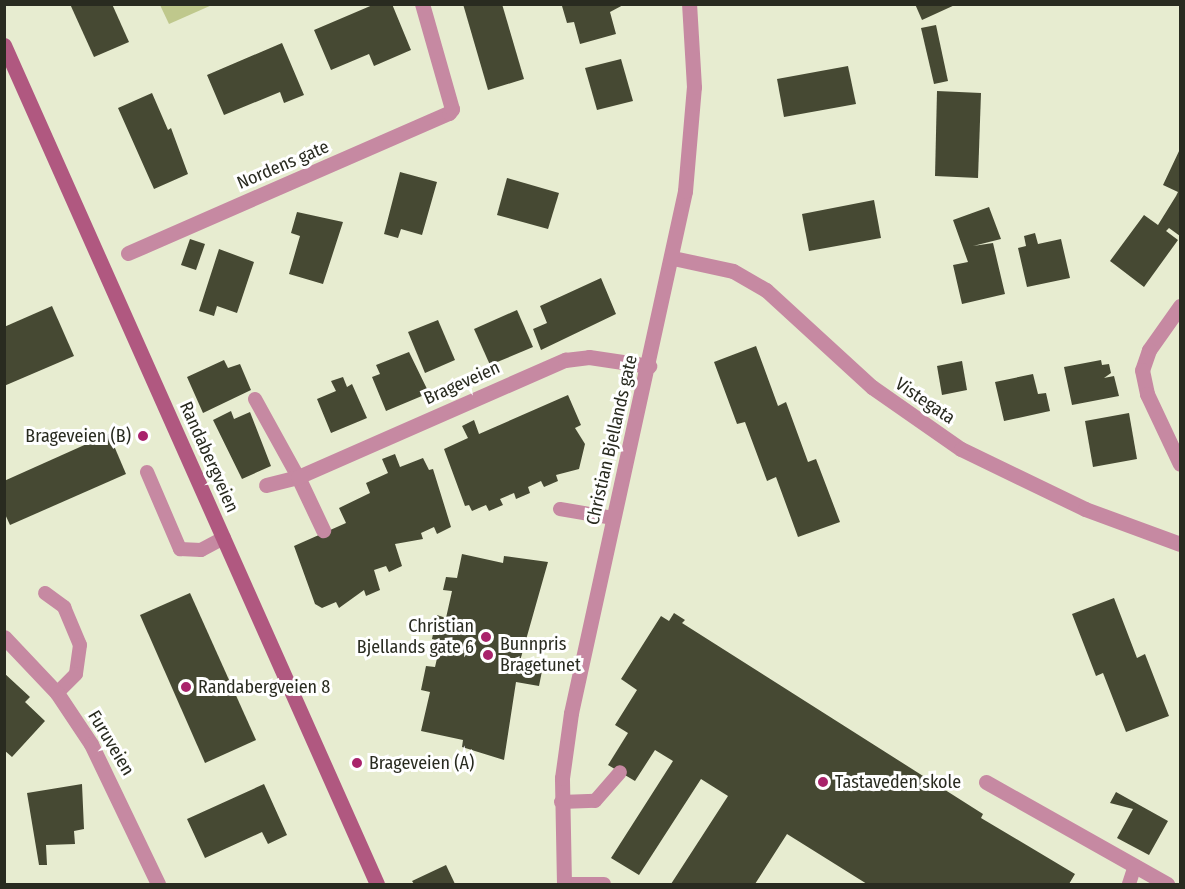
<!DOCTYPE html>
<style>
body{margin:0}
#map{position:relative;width:1185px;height:889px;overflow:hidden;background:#e7ecd0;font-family:"Fira Sans Condensed",sans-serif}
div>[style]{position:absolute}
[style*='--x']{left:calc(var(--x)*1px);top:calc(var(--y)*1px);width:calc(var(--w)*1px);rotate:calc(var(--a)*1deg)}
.green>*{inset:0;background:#bfc88c}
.building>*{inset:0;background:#464933}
.service>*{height:14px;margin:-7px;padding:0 7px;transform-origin:7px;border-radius:7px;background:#c689a2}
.minor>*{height:15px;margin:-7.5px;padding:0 7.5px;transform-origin:7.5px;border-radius:7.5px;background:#c689a2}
.secondary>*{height:15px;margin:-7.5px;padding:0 7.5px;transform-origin:7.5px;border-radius:7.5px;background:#b05880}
.dots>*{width:16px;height:16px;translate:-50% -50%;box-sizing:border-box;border:3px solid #fff;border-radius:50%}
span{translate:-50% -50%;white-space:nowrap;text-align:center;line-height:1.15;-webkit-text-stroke:6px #fff;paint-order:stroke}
.street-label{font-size:18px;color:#292b20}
.poi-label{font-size:18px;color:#292b20}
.right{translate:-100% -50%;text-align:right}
.left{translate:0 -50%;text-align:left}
.frame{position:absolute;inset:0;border:6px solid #292b20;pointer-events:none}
</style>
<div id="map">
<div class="green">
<div style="clip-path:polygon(160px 5px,212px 5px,169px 24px)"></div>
</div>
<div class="building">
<div style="clip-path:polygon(70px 4px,112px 4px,129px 42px,94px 57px)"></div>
<div style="clip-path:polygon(375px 4px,392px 4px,411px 50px,374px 66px,369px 54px,331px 70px,314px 30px)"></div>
<div style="clip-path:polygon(502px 4px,524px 79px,488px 90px,463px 4px)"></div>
<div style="clip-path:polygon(625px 4px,610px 12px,616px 34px,580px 44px,574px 22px,567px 23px,562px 6px)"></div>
<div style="clip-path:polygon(915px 4px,957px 4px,922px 20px)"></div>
<div style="clip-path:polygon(936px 25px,948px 81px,934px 84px,921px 28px)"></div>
<div style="clip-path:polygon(282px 43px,304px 95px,284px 103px,280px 92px,224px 115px,207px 75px)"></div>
<div style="clip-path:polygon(621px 59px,633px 101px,597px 110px,585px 68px)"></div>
<div style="clip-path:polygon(848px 66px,856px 104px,784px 117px,777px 79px)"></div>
<div style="clip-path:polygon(937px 91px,981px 93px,978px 178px,935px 176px)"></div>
<div style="clip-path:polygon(152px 93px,168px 130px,171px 128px,188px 174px,154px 189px,118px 108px)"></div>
<div style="clip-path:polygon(1180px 149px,1180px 236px,1169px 228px,1166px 231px,1178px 240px,1144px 287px,1110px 261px,1144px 215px,1158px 225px,1176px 196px,1178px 192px,1163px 185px)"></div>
<div style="clip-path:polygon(400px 172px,437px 182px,422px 235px,401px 229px,398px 238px,384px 234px)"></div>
<div style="clip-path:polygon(507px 178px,559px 193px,548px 229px,497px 215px)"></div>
<div style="clip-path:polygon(874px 200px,881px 238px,809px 251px,802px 214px)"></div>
<div style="clip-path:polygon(989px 207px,1001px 239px,973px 246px,993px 243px,1005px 294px,962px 304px,953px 265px,968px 262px,953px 220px)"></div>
<div style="clip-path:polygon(297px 212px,343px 222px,323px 284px,289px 274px,300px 236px,291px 233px)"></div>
<div style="clip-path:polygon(1035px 233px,1038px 244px,1061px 239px,1070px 278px,1027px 287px,1018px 248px,1026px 246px,1024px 236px)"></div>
<div style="clip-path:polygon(190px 239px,205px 244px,196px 270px,181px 265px)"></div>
<div style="clip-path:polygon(219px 249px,254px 262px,237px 313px,217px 306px,214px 316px,199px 311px)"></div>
<div style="clip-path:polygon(601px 278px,616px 314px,541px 350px,533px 329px,547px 323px,540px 306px)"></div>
<div style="clip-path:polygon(52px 306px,74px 356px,4px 386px,4px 327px)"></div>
<div style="clip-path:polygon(517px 310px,533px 347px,490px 365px,474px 329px)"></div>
<div style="clip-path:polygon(438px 320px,455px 360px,425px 373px,408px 332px)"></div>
<div style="clip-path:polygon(756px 346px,778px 406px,786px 402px,808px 462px,816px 459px,840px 522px,798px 537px,776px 477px,767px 481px,745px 422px,737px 424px,714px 362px)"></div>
<div style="clip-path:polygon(409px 352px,429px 393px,386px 411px,372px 377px,380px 374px,376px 365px)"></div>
<div style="clip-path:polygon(224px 360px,228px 368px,240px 364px,251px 390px,203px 413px,187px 377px)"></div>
<div style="clip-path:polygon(1101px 360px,1102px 365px,1109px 364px,1111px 373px,1104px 378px,1114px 376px,1119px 396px,1072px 405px,1064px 367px)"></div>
<div style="clip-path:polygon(962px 361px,967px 390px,942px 395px,937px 366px)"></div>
<div style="clip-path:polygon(1033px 374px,1038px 394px,1046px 393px,1050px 411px,1004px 421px,995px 382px)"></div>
<div style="clip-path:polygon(343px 377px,347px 387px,352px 384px,367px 418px,331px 433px,317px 399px,336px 391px,331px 381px)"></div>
<div style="clip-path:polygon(568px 395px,581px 425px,575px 428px,585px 444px,579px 469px,556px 475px,558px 481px,544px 487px,541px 481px,528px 487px,530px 493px,516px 499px,514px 493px,500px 499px,503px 505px,489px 511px,486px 505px,472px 511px,469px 505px,465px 506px,444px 449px,468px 438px,462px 426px,474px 420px,479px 434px)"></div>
<div style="clip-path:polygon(231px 411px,234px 419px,250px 412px,271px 466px,242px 479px,213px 420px)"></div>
<div style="clip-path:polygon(1129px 413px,1137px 459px,1093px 467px,1085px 421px)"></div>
<div style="clip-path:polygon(109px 434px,126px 474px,10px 525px,4px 512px,4px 481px)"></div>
<div style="clip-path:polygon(395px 454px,400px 467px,423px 458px,429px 470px,433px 469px,451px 527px,437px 534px,434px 527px,421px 533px,423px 539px,395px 544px,402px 566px,389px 572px,386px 566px,374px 570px,380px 590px,366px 596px,364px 590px,339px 608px,336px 602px,322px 608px,315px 604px,294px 546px,346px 523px,339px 508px,370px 493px,366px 483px,388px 473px,382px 459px)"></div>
<div style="clip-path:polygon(462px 554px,503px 563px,504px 556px,548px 562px,520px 661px,543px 666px,539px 686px,516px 682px,504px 760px,462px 747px,463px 740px,421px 731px,430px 692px,421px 690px,426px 666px,435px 667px,441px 641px,432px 639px,437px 615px,446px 618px,452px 591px,443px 590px,446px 577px,457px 578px)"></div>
<div style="clip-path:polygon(190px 593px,256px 740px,205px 763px,140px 615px)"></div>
<div style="clip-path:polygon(1114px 598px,1137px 658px,1145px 654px,1169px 716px,1126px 732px,1103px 673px,1096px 676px,1072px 614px)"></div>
<div style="clip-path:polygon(674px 613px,685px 620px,682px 623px,983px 814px,981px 818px,1075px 874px,1069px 884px,867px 884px,787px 834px,755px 884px,671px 884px,728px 796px,701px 779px,639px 875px,611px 858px,673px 761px,655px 750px,635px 781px,608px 765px,628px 733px,615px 725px,637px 690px,621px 679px,661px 616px,669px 621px)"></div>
<div style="clip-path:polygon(4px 673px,30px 697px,25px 702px,45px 721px,12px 757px,4px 750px)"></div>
<div style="clip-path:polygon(82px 784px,84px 829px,74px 831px,75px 844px,46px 845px,47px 865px,39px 865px,27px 793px)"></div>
<div style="clip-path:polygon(264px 784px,287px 835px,268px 844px,262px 832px,205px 858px,187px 819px)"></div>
<div style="clip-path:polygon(1116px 792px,1168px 821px,1149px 855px,1117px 838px,1133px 809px,1110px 803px)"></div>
<div style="clip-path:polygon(446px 865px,455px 884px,414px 884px,412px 881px)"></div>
</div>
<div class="service">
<div style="--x:255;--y:399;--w:89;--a:61.1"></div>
<div style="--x:147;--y:472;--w:84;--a:66.8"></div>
<div style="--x:180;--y:549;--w:21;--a:3"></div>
<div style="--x:201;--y:550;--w:26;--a:-28"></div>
<div style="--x:560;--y:509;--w:54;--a:9.6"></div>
<div style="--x:45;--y:593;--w:24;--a:36"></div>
<div style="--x:64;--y:607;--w:41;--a:67.2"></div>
<div style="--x:80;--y:645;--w:29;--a:98"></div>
<div style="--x:76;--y:674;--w:27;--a:135"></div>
<div style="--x:561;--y:802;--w:34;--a:-2"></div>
<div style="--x:595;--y:801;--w:38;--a:-49"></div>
<div style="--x:566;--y:884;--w:38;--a:0"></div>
<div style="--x:1129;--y:884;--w:19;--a:-72"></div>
</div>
<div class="minor">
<div style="--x:128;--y:253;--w:350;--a:-23.6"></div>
<div style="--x:449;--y:113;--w:5;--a:-53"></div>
<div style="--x:452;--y:109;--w:109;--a:-105.9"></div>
<div style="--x:673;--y:258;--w:61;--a:12.2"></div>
<div style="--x:733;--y:271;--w:38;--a:30"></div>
<div style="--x:766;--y:290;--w:144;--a:42.5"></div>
<div style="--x:872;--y:387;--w:108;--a:34.9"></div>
<div style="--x:961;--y:449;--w:138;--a:25.8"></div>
<div style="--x:1085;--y:509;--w:101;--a:20.2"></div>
<div style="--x:1180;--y:306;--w:54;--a:125.2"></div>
<div style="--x:1149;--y:350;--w:21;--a:109"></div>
<div style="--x:1142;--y:370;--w:25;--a:78"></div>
<div style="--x:1147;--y:394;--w:77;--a:64.8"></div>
<div style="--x:298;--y:477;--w:59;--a:64.7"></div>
<div style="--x:266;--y:485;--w:33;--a:-14"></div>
<div style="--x:298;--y:477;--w:292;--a:-23.7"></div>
<div style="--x:565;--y:360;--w:24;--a:-7"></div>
<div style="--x:589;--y:357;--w:61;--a:8.5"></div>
<div style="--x:4;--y:637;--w:77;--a:46.6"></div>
<div style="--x:57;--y:693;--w:61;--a:56.3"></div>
<div style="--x:91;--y:744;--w:155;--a:64.4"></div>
<div style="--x:986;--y:782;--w:208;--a:29.4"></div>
<div style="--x:564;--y:884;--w:106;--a:-91.1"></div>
<div style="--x:562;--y:778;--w:66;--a:-82.1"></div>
<div style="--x:571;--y:713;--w:534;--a:-77.68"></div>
<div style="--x:685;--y:191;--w:104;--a:-85.1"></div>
<div style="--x:694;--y:87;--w:83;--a:-93.4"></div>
</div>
<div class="secondary">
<div style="--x:4;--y:45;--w:918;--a:66.03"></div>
</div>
<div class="dots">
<div style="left:143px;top:436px;background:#a9236b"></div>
<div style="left:486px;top:637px;background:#a9236b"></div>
<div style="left:488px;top:655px;background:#a9236b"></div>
<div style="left:186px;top:687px;background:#a9236b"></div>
<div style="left:357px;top:763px;background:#a9236b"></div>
<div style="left:823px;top:782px;background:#a9236b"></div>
</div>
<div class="street-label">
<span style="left:283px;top:165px;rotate:-23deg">Nordens gate</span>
<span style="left:462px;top:383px;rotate:-24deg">Brageveien</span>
<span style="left:925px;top:401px;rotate:34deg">Vistegata</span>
<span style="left:612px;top:440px;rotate:-77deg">Christian Bjellands gate</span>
<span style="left:209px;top:457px;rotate:66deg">Randabergveien</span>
<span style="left:111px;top:743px;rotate:59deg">Furuveien</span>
</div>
<div class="poi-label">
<span class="right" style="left:131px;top:436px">Brageveien (B)</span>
<span class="right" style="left:474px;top:637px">Christian<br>Bjellands gate 6</span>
<span class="left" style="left:500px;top:655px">Bunnpris<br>Bragetunet</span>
<span class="left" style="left:198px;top:687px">Randabergveien 8</span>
<span class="left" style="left:369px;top:763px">Brageveien (A)</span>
<span class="left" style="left:835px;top:782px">Tastaveden skole</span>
</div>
<div class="frame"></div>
</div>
